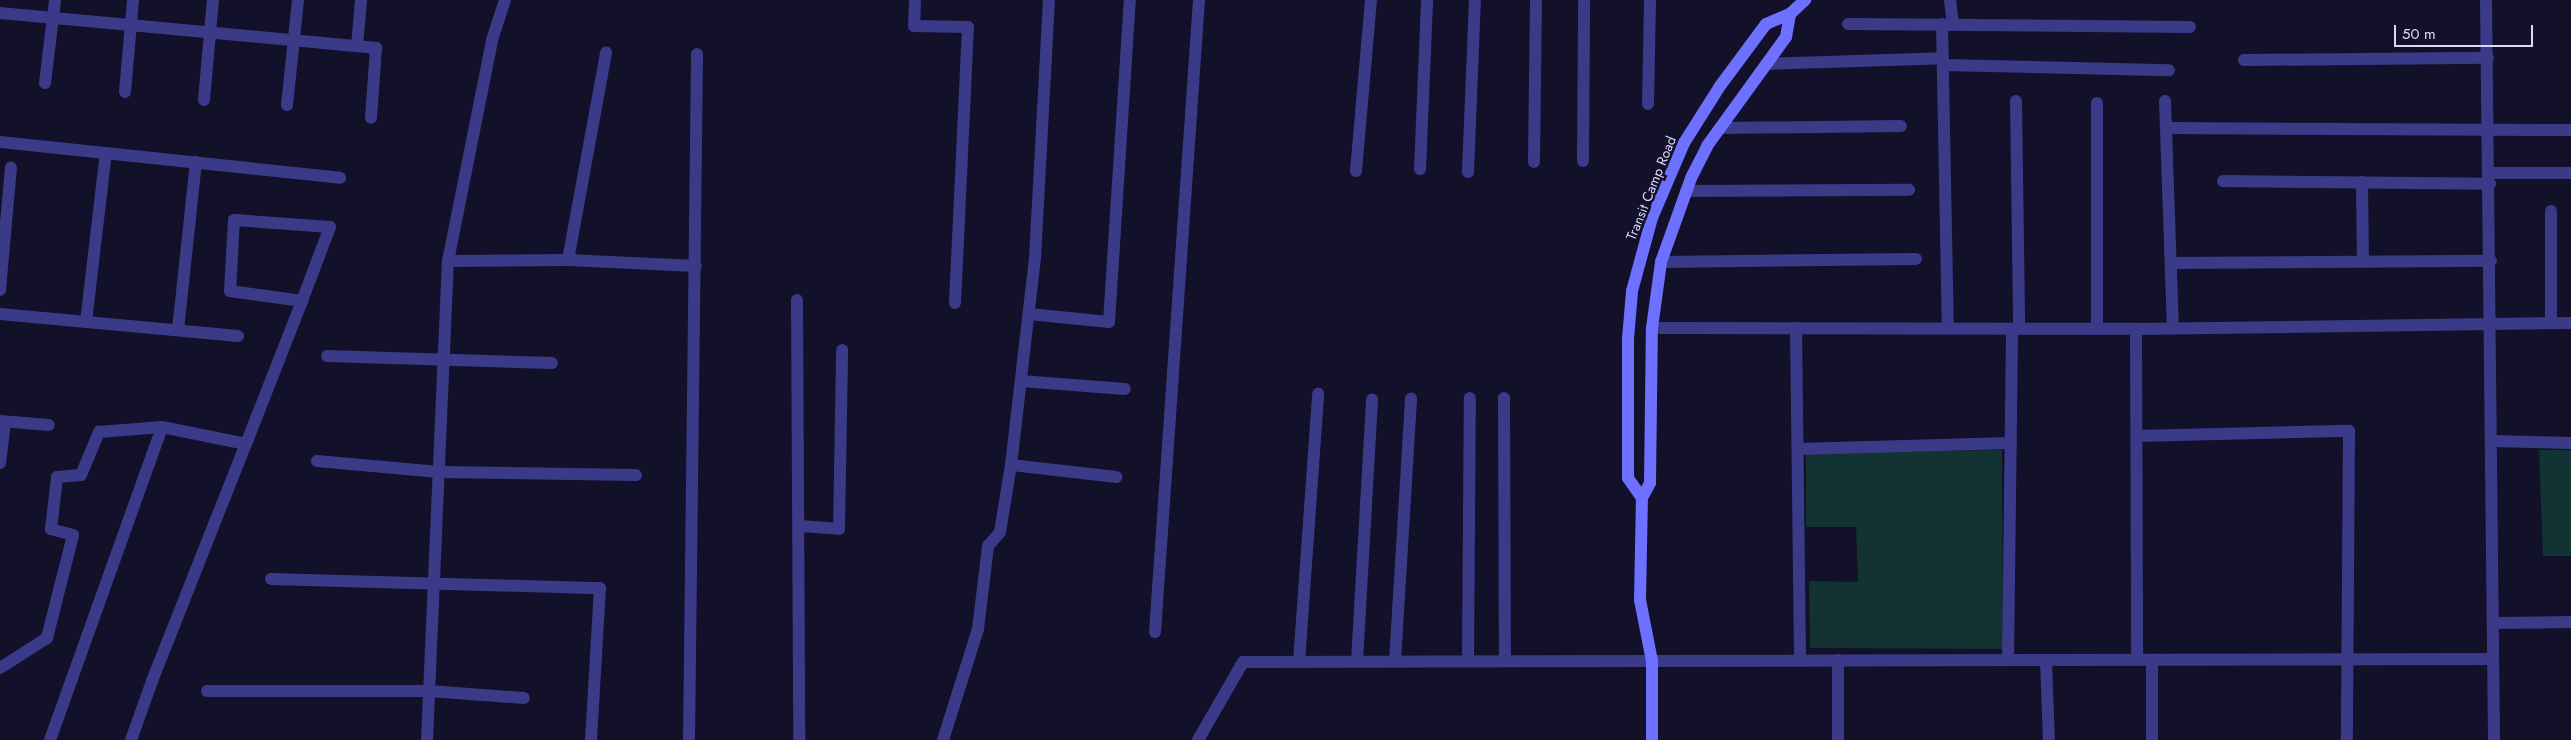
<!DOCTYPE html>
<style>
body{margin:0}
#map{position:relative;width:2571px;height:740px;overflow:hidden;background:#131029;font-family:Jost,sans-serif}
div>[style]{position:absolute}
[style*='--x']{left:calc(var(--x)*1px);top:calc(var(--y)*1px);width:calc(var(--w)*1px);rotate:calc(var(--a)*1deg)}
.green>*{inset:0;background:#123331}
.minor>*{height:12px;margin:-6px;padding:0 6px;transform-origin:6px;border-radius:6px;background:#3a3a89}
.tertiary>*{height:12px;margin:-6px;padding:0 6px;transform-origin:6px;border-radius:6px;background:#3a3a89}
.secondary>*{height:12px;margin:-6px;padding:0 6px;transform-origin:6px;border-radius:6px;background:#6e70ff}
span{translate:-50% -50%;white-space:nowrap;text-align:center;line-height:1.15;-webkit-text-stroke:5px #131029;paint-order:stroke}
.street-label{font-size:14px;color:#dad7ff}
.scale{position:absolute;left:2394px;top:25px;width:139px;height:22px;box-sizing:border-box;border:2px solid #dad7ff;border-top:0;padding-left:6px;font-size:15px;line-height:18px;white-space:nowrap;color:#dad7ff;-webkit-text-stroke:4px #131029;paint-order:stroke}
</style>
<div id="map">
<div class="green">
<div style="clip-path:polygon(2002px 450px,2003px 649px,1810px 648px,1809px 581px,1858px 582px,1856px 527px,1806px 527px,1806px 453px)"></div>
<div style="clip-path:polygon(2539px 450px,2571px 450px,2571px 556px,2543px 556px)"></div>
</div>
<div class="minor">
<div style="--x:915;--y:0;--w:26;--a:92"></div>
<div style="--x:914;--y:26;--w:54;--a:1.1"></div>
<div style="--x:968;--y:27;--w:276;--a:92.7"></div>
<div style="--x:1950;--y:0;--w:24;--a:83"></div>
<div style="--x:0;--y:13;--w:378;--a:5.3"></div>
<div style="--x:376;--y:48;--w:70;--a:94.1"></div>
<div style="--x:1848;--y:24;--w:342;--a:0.5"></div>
<div style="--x:1942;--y:24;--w:304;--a:88.9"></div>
<div style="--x:357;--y:46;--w:46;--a:-85"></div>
<div style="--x:2244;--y:60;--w:244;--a:-0.5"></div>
<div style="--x:1766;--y:64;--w:177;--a:-1.9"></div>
<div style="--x:1943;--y:65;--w:226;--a:1.3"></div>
<div style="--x:45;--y:83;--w:84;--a:-83.1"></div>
<div style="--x:125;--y:92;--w:92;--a:-85"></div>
<div style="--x:204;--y:100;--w:100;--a:-84.9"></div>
<div style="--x:2016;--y:101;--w:228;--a:89.2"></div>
<div style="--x:2165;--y:101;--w:227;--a:88"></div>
<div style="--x:2097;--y:103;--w:226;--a:90"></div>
<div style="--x:1648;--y:104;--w:104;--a:-88.9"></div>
<div style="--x:287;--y:105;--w:106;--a:-84"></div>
<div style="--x:1720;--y:128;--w:181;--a:-0.6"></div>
<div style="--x:2166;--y:128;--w:405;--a:0.3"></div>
<div style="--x:0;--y:142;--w:342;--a:6"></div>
<div style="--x:1583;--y:161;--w:161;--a:-89.6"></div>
<div style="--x:1534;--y:162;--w:162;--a:-89.3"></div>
<div style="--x:1420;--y:169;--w:169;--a:-87.6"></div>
<div style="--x:1356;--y:171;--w:172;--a:-85"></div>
<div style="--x:1468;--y:172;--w:172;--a:-87.7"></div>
<div style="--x:2490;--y:173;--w:81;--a:0"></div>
<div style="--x:2223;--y:181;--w:267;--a:0.6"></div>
<div style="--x:2362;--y:182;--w:79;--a:89.3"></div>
<div style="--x:1686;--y:191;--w:223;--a:-0.3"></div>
<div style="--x:2551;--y:211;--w:112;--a:90"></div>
<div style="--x:568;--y:260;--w:211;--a:-79.6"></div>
<div style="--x:448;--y:261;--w:120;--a:-0.5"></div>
<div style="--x:568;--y:260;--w:128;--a:2.7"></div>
<div style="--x:1661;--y:262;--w:255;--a:-0.7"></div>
<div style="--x:2171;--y:263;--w:320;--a:-0.4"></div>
<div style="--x:0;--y:290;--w:123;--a:-84.9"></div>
<div style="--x:797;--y:300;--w:440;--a:89.7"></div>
<div style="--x:0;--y:314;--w:239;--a:5.3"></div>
<div style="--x:1029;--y:314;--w:80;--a:5.7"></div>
<div style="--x:1109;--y:322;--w:323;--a:-86.3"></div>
<div style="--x:86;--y:322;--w:170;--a:-83.3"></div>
<div style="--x:1652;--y:328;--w:484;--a:0.1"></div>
<div style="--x:2136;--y:329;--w:435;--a:-0.8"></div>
<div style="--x:1796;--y:328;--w:333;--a:89.3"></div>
<div style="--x:2136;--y:329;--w:331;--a:89.8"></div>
<div style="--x:178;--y:330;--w:169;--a:-83.9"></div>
<div style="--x:327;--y:356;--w:225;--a:1.8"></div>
<div style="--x:1021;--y:381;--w:104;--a:4.4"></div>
<div style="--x:1504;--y:398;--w:263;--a:89.8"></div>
<div style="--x:0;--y:421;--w:49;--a:4.7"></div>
<div style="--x:2137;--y:436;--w:212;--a:-1.4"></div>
<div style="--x:2349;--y:431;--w:309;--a:90.4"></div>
<div style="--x:2492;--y:441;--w:79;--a:1.5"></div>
<div style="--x:1798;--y:449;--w:213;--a:-1.6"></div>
<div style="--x:317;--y:461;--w:122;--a:5.2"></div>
<div style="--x:439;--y:472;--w:197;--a:0.9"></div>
<div style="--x:0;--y:463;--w:41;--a:-83"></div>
<div style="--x:1011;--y:465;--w:106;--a:6.5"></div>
<div style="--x:800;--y:526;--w:39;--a:4"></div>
<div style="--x:839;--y:529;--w:179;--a:-89"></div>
<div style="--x:271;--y:579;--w:329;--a:1.6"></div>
<div style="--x:600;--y:588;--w:152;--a:93.4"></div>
<div style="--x:2493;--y:623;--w:78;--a:-0.7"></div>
<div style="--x:1155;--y:632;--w:634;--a:-86.02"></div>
<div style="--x:1838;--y:660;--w:80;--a:90"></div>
<div style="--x:2008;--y:660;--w:331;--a:-89.3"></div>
<div style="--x:2046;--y:660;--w:80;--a:87.9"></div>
<div style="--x:2152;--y:660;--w:80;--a:90"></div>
<div style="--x:1357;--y:661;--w:262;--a:-86.7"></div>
<div style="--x:1395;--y:661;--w:263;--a:-86.5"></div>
<div style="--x:1468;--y:661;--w:263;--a:-89.6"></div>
<div style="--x:1299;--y:662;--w:269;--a:-85.9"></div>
<div style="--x:0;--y:668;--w:56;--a:-32.6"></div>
<div style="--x:47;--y:638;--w:106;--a:-75.8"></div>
<div style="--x:73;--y:535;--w:23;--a:-165"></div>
<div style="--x:51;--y:529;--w:52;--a:-83.4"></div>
<div style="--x:57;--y:477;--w:24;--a:-5"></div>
<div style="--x:81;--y:475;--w:47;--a:-67.3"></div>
<div style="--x:99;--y:432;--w:63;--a:-4.5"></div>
<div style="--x:162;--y:427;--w:86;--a:11.4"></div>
<div style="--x:207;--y:691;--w:222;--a:0"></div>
<div style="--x:429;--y:691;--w:95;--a:4.2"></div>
<div style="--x:50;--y:740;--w:332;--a:-70.3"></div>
<div style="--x:131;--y:740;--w:63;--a:-70.4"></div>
<div style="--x:152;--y:681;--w:255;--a:-68.4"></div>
<div style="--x:246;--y:444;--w:154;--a:-68.6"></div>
<div style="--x:302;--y:301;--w:79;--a:-69.3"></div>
<div style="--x:330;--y:227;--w:96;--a:-175.8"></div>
<div style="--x:234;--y:220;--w:71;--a:93.2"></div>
<div style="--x:230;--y:291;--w:73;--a:7.9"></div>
<div style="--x:427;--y:740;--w:479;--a:-87.5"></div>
<div style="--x:448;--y:261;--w:225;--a:-78.7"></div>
<div style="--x:492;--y:40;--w:42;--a:-72"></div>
<div style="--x:689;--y:740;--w:686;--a:-89.33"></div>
<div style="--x:943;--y:740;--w:116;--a:-72.5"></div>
<div style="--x:978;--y:629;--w:84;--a:-83.1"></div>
<div style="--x:988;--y:546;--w:18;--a:-49"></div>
<div style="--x:1000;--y:532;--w:68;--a:-80.7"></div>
<div style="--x:1011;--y:465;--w:208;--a:-83.4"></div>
<div style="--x:1035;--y:258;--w:258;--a:-86.9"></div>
</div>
<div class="tertiary">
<div style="--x:2486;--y:0;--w:740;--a:89.38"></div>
<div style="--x:1198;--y:740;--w:90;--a:-60"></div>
<div style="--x:1243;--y:662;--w:1250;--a:-0.14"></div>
</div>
<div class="secondary">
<div style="--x:1642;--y:498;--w:24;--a:-125"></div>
<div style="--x:1628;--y:478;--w:139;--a:-90"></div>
<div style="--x:1628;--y:339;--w:48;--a:-85.2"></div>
<div style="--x:1632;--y:291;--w:76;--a:-74.7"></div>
<div style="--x:1652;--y:218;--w:82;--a:-66.9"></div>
<div style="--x:1684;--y:143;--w:67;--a:-57.7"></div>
<div style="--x:1720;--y:86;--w:77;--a:-53.4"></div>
<div style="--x:1766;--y:24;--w:26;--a:-23"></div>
<div style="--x:1790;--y:14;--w:21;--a:-43"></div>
<div style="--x:1652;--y:740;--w:79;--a:-90"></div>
<div style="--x:1652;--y:661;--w:62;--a:-101.1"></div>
<div style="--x:1640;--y:600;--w:102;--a:-88.9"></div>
<div style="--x:1642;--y:498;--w:17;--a:-62"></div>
<div style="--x:1650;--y:483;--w:155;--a:-89.3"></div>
<div style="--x:1652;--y:328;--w:67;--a:-82.2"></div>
<div style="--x:1661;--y:262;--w:89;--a:-70.3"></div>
<div style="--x:1691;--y:178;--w:36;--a:-63"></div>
<div style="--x:1707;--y:146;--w:135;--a:-54.1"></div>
<div style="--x:1786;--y:37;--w:23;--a:-80"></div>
</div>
<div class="street-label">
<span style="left:1651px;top:188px;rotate:-68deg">Transit Camp Road</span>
</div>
<div class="scale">50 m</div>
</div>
